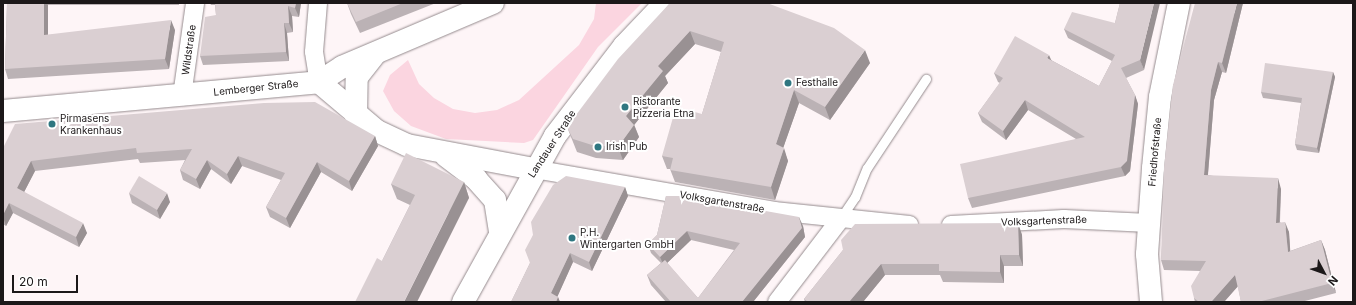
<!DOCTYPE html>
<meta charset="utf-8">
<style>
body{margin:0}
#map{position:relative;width:1356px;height:305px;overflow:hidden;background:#fef5f7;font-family:Inter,sans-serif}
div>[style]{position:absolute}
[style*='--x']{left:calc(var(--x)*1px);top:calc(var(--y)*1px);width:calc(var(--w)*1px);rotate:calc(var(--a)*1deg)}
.green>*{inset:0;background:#fbd5e0}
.roads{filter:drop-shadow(0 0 1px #958b8e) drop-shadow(0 0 1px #958b8e)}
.lane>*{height:9px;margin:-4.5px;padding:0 4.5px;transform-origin:4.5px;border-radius:4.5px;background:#fff}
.street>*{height:18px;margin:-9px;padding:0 9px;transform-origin:9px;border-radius:9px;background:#fff}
.secondary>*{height:22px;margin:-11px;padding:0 11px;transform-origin:11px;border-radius:11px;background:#fff}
.wall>*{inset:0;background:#bbb2b5}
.shaded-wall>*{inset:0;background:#999193}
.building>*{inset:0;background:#dacfd2}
.dots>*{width:11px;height:11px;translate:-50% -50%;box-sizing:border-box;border:2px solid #fff;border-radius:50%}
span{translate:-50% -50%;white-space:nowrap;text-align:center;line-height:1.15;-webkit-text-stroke:4px #fff;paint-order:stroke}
.street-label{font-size:10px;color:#1c1819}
.poi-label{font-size:10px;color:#1c1819}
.left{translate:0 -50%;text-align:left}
.frame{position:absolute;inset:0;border:4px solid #1c1819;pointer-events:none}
.north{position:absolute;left:1304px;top:253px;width:40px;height:40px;-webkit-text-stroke:3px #fff;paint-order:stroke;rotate:131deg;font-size:11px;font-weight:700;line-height:16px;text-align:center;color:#1c1819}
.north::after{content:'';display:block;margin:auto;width:14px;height:18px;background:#1c1819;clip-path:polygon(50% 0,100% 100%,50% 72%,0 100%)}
.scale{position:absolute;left:12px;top:275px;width:66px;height:18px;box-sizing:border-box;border:2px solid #1c1819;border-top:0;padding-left:5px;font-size:12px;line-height:14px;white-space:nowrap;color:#1c1819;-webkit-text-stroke:3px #fff;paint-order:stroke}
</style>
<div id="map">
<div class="green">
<div style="clip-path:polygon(596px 3px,642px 3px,598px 47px,533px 140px,524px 143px,446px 139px,411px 126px,394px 111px,383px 91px,390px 75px,408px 60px,419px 84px,434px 98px,453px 109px,475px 113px,497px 110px,519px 100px,579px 45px,594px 19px)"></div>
</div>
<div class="roads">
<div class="lane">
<div style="--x:840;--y:219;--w:27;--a:-56"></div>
<div style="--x:855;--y:197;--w:31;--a:-68"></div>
<div style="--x:867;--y:168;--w:107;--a:-56.5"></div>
</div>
<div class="street">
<div style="--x:318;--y:3;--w:49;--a:94.7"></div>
<div style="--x:314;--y:52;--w:30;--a:81"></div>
<div style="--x:182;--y:96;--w:94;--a:-82"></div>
<div style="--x:534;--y:169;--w:244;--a:9.9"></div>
<div style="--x:774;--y:211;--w:136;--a:5.9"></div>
<div style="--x:951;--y:225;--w:113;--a:-3"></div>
<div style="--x:1064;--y:219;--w:85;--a:2.7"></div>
<div style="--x:777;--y:302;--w:102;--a:-52.6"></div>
</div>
<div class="secondary">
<div style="--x:319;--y:82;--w:76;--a:40.2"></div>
<div style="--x:377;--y:131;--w:33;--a:25"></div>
<div style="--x:407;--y:145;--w:129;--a:10.7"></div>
<div style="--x:3;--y:111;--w:317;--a:-5.2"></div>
<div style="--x:319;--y:82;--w:27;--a:-33"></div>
<div style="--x:342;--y:67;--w:164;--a:-23"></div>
<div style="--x:356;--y:116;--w:39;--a:-89"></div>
<div style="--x:357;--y:77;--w:29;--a:-52"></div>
<div style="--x:446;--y:156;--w:38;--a:37"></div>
<div style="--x:476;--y:179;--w:28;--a:48"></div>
<div style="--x:495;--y:200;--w:32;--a:81"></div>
<div style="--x:463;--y:302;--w:190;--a:-61"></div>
<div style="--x:555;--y:136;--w:113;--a:-52.5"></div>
<div style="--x:624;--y:46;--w:59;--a:-46.4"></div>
<div style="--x:1151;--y:302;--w:48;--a:-94.8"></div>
<div style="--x:1147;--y:254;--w:86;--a:-86"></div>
<div style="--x:1153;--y:168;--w:71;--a:-84.4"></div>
<div style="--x:1160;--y:97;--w:96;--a:-78.6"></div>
</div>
</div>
<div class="wall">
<div style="clip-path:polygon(7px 3px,179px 3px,179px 5px,48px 5px,48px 35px,175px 30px,169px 69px,8px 79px,5px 69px)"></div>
<div style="clip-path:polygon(210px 3px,301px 3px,299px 17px,292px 16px,293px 32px,287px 33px,289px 61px,203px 65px,200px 56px,216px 15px,215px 5px,211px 5px)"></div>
<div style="clip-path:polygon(347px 3px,436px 3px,360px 33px,351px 14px)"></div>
<div style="clip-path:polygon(670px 3px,870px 63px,830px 120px,799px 103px,783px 148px,788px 161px,775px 200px,675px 182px,670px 169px,667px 169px,662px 156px,702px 114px,721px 52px,695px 44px,665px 76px,668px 83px,634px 124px,639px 137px,623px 160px,596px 158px,577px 152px,567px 127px)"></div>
<div style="clip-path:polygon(1120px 3px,1144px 70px,1126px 78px,1135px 95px,1138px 104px,1130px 171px,1125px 176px,972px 208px,968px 198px,1076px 139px,1028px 110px,1006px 140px,982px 122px,978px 113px,1000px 83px,998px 82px,994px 73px,1051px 60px,1099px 86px,1112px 61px,1068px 38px,1064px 29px,1115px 23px)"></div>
<div style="clip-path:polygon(1243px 3px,1226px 73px,1222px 72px,1214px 100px,1208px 175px,1281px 189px,1280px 222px,1289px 232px,1290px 251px,1321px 240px,1325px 250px,1336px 293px,1301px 302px,1241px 302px,1238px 286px,1224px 302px,1195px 302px,1194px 298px,1200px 271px,1164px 270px,1161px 260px,1173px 85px)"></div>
<div style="clip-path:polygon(1333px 72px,1335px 77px,1319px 153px,1297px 150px,1295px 144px,1301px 103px,1263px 98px,1261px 92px)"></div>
<div style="clip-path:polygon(375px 136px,378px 146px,352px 191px,321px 172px,290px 228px,270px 217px,266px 207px,281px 180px,242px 166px,231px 184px,211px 169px,200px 189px,183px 180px,180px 170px,185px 160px,140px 163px,138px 159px,35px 171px,24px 192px,87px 233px,79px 247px,13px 213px,6px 226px,3px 224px,3px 148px)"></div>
<div style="clip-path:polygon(464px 182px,469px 198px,382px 261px,410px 205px,397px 199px,391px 184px)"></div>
<div style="clip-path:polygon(625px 187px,628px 196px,592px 271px,573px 262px,557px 297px,558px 297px,560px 302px,511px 302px,530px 263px,533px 235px)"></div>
<div style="clip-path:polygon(129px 193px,170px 202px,160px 219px,132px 203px)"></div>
<div style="clip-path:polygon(evenodd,666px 196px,803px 226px,805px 237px,753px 302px,666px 302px,651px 285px,647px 275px,661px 263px,651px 253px,648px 244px,657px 235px,666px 196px,691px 240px,734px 250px,698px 298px,667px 263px,691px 240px)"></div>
<div style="clip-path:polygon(1018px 223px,1022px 235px,1023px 266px,1004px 266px,1004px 283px,943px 282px,940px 275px,885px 275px,863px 302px,805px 302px,804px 299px,843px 250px)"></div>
</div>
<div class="shaded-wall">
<div style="clip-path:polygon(44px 3px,47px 3px,48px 5px,48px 45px,44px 35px)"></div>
<div style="clip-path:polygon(296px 3px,301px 3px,299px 17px,295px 8px)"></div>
<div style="clip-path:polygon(1154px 3px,1160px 3px,1144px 70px,1140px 60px)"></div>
<div style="clip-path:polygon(1237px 3px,1243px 3px,1226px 73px,1222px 63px)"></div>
<div style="clip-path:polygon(288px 6px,292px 16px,293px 32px,289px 23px)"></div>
<div style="clip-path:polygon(171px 20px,175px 30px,169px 69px,165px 59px)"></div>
<div style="clip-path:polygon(284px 23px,287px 33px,289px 61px,286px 52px)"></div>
<div style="clip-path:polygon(690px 31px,695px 44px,665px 76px,668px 83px,631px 129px,626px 116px,658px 66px)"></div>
<div style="clip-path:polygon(865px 50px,870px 63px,830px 120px,825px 107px)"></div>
<div style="clip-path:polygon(1049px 55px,1053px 64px,1047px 58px)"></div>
<div style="clip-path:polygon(1218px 62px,1222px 72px,1214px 100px,1207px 185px,1204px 175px,1211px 90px)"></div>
<div style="clip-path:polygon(1333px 72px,1335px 77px,1319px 153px,1317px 148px)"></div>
<div style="clip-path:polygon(794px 90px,799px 103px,780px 157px,776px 144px)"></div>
<div style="clip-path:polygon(1135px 95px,1138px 104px,1130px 171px,1125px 176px,1121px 167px)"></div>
<div style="clip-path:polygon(1025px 100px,1028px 110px,1006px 140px,1003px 131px)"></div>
<div style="clip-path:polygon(634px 125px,639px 137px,623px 160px,618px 147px)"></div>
<div style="clip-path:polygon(375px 136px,378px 146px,352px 191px,349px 181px)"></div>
<div style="clip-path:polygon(784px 148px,788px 161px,775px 200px,771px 187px)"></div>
<div style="clip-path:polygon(238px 156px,242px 166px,231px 184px,227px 174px)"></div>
<div style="clip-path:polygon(207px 160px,211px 169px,200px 189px,196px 179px)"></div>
<div style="clip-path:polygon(31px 161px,35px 171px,21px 198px,17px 188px)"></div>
<div style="clip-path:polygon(317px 162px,321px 172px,290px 228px,286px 218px)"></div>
<div style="clip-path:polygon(1278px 178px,1281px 189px,1279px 233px,1276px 223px)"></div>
<div style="clip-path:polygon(464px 182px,469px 198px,417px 302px,404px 302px)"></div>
<div style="clip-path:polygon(625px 187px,628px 196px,592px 271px,589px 262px)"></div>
<div style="clip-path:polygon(167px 193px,170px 202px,160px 219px,157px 210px)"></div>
<div style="clip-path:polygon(9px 203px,13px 213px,6px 226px,3px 217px,3px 215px)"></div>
<div style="clip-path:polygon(799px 217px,803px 226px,805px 237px,753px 302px,742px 302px)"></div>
<div style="clip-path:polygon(1285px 222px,1289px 232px,1291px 262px,1288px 252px)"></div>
<div style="clip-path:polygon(83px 223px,87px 233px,79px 247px,76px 237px)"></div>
<div style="clip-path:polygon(1018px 223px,1022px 235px,1023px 266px,1019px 255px)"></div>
<div style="clip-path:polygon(687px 231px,691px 240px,664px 266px,660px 257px)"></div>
<div style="clip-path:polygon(1321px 240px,1325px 250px,1336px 293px,1332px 283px)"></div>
<div style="clip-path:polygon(570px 253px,573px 262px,555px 302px,551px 293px)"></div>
<div style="clip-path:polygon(1000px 255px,1004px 266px,1004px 283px,1000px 272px)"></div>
<div style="clip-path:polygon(881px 264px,885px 275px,863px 302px,849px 302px)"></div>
<div style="clip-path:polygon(1235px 275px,1239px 285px,1224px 302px,1212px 302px,1212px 301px)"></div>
<div style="clip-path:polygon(558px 297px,560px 302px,556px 302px)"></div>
</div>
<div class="building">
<div style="clip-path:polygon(7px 3px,44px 3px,44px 35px,171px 20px,165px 59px,5px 69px)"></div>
<div style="clip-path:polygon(215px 3px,296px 3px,295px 8px,288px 6px,289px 23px,284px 23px,286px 52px,200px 56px,205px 17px,216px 15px)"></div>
<div style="clip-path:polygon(347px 3px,403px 3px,356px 22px)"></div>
<div style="clip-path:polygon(670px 3px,767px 3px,834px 28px,865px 50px,825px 107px,794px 90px,776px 144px,784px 148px,771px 187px,670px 170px,673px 158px,662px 156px,676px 107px,702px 114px,724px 42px,690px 31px,658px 66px,663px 71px,626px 116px,634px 125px,618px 147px,592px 145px,573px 139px,567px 127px,618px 59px)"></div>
<div style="clip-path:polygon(1120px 3px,1154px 3px,1140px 60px,1121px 68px,1135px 95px,1127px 161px,1121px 167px,968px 198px,960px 164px,1085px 137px,1025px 100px,1003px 131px,978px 113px,1003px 78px,994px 73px,1015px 36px,1049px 55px,1047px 58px,1099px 86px,1115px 55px,1064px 29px,1072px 12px,1115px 23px)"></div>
<div style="clip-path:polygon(1195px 3px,1237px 3px,1222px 63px,1218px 62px,1211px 90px,1204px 175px,1278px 178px,1276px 223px,1285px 222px,1288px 252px,1321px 240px,1332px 283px,1258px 302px,1241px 302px,1235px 275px,1212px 301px,1199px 302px,1194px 298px,1191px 286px,1206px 261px,1161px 260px,1164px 168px,1173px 85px)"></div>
<div style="clip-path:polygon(1265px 63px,1333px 72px,1317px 148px,1295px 144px,1302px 98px,1261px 92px)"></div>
<div style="clip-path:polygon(315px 102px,375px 136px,349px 181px,317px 162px,286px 218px,266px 207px,285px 173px,238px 156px,227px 174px,207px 160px,196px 179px,180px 170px,192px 149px,137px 153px,136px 148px,31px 161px,17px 188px,83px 223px,76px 237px,9px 203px,3px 215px,3px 148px,15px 124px,264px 103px)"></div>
<div style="clip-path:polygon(406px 153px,464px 182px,404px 302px,355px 302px,377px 258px,382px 261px,415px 195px,391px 184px)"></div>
<div style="clip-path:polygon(139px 176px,167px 193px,157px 210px,129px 193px)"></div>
<div style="clip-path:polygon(566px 176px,625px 187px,589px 262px,570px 253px,551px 293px,558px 297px,556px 302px,511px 302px,530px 263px,525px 250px,533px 235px,531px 222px,553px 185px)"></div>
<div style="clip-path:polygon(666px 196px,682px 196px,799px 217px,802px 228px,742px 302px,671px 302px,647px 275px,665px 260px,698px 298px,740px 243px,687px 231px,660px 257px,648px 244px,657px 235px)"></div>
<div style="clip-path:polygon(1018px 223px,1019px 255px,1000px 255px,1000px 272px,939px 271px,939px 264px,881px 264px,849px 302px,808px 302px,804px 299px,843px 250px,841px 240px,855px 224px)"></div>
</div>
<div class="dots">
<div style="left:788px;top:83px;background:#2f7781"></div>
<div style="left:625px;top:107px;background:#2f7781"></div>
<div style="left:52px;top:124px;background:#2f7781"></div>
<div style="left:598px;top:147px;background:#2f7781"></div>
<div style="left:572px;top:238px;background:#2f7781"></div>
</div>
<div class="street-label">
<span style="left:189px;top:50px;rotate:-82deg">Wildstraße</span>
<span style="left:256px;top:88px;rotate:-6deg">Lemberger Straße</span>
<span style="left:552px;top:144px;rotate:-57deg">Landauer Straße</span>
<span style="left:1155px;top:152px;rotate:-85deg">Friedhofstraße</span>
<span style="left:722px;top:202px;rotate:10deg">Volksgartenstraße</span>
<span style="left:1044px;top:221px;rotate:-2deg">Volksgartenstraße</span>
</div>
<div class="poi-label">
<span class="left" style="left:796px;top:83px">Festhalle</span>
<span class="left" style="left:633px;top:107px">Ristorante<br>Pizzeria Etna</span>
<span class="left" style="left:60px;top:124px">Pirmasens<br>Krankenhaus</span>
<span class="left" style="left:606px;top:147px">Irish Pub</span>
<span class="left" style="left:580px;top:238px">P.H.<br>Wintergarten GmbH</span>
</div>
<div class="frame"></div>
<div class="north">N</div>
<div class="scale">20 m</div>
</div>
